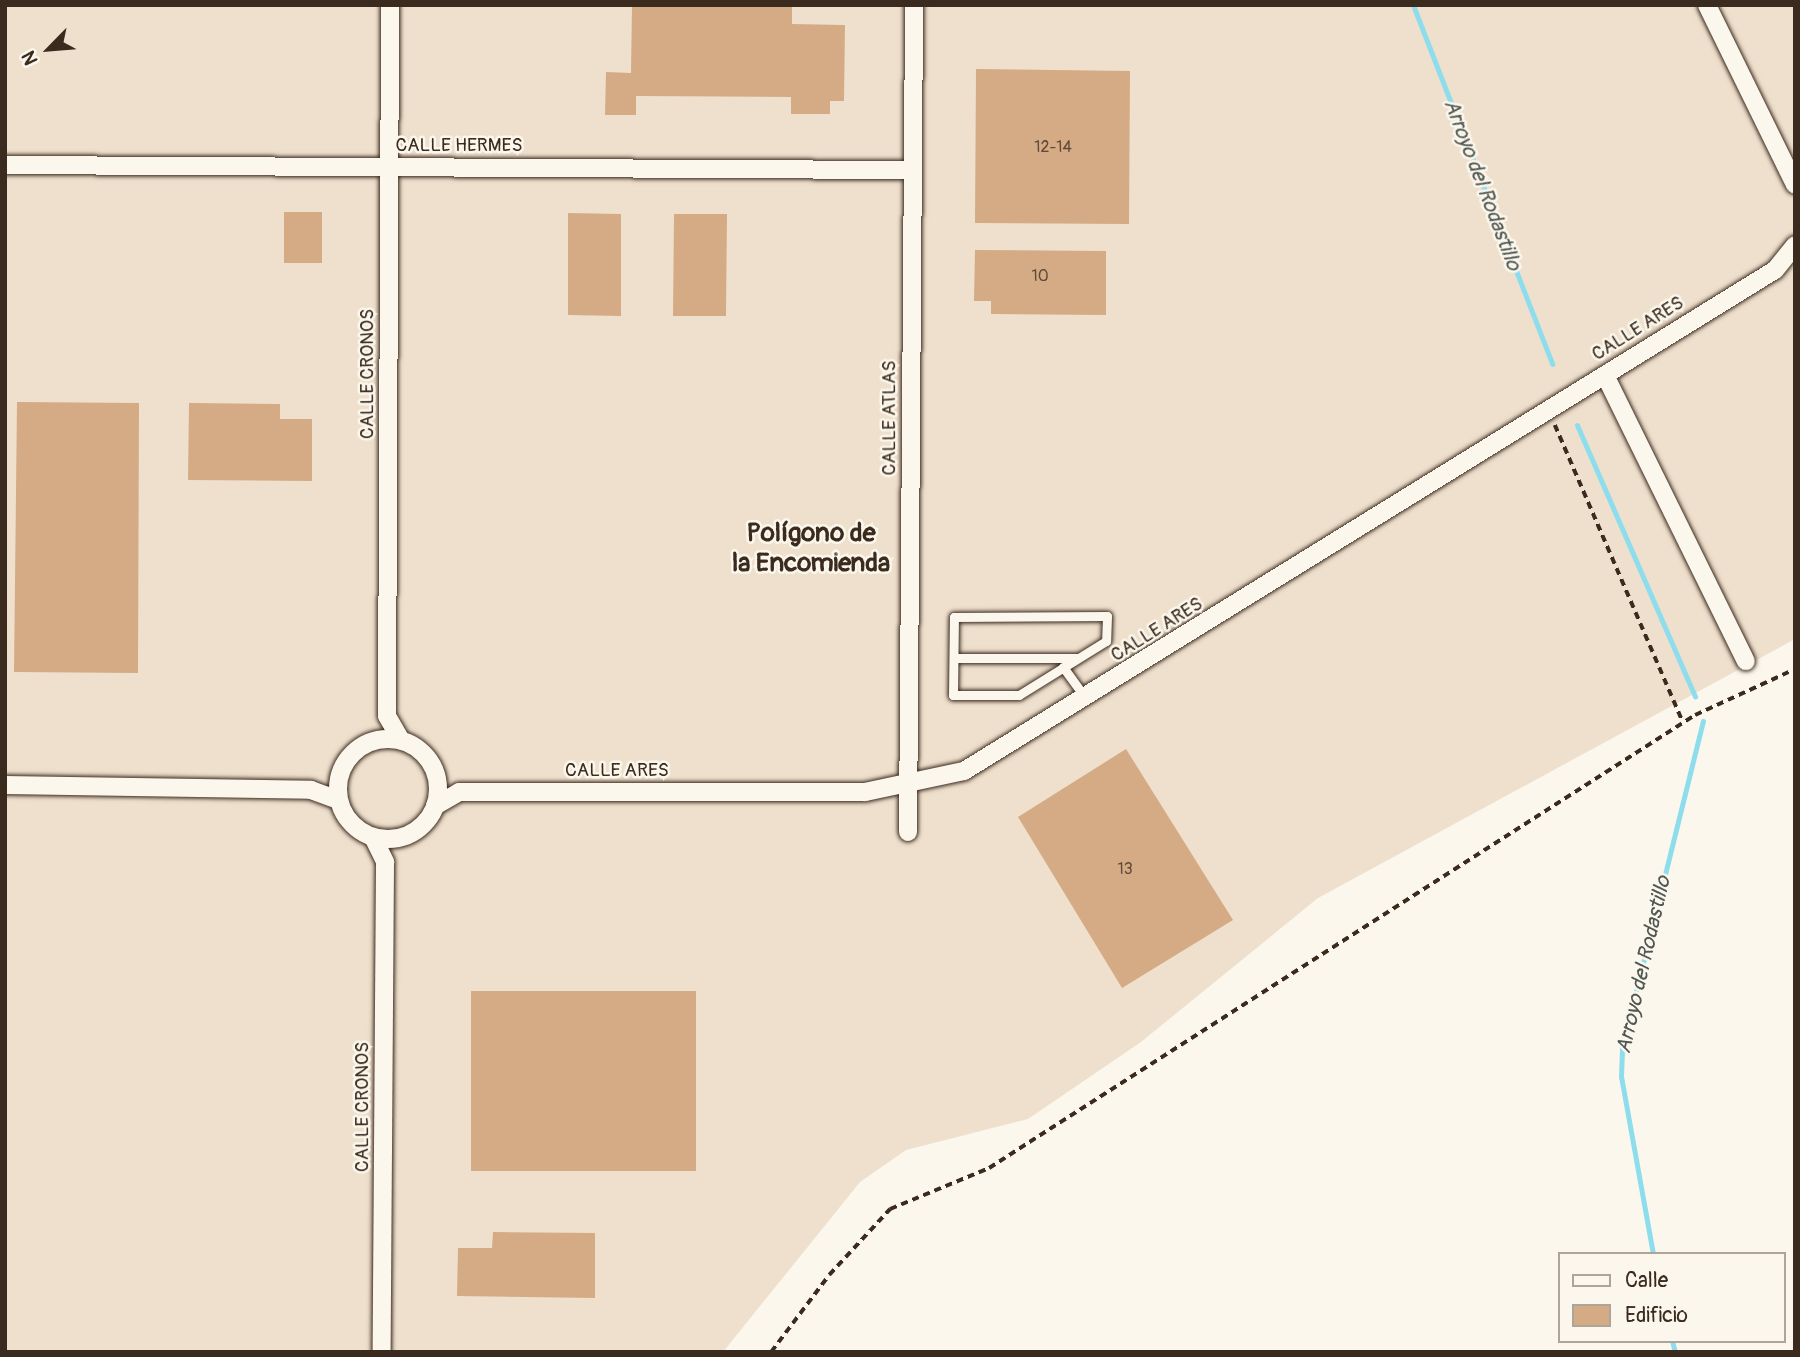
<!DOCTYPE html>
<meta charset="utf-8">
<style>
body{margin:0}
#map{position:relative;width:1800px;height:1357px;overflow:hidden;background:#fbf7ec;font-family:Pangolin,sans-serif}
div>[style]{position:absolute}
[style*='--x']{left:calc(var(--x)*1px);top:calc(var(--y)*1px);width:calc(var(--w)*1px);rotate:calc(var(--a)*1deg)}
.built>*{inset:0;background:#efe0cd}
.stream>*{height:5px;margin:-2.5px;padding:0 2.5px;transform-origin:2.5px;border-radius:2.5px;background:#8edded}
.building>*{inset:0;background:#d4ab85}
.path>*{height:3.5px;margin-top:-1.75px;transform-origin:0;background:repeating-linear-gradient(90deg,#3b2a1e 0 7px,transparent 0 12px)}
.roads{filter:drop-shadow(0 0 2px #3b2a1e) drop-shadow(0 0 2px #3b2a1e)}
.service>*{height:9px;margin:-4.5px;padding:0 4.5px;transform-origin:4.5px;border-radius:4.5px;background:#fbf7ec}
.minor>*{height:18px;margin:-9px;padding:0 9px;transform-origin:9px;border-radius:9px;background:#fbf7ec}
.minor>.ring{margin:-9px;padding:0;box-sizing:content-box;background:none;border:18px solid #fbf7ec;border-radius:50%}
span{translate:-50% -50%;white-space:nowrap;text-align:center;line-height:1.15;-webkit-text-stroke:5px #fbf7ec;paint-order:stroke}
.number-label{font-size:16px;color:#614a38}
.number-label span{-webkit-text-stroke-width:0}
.street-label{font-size:19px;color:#3b2a1e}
.water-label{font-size:21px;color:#505752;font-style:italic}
.district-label{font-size:26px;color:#3b2a1e;font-weight:700}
.frame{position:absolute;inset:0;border:7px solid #3b2a1e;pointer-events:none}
.legend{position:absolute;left:1558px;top:1252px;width:228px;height:91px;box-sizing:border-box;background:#fbf7ec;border:2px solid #aea59a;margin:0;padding:9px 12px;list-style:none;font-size:21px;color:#3b2a1e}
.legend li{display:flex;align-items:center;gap:14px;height:35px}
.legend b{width:35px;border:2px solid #aea59a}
.north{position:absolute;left:14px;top:14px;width:70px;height:70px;-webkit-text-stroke:5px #fbf7ec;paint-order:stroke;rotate:245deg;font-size:19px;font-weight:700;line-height:28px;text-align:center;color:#3b2a1e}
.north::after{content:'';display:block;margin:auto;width:24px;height:32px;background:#3b2a1e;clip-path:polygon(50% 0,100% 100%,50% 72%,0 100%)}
</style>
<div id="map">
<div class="built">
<div style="clip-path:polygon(5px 5px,1795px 5px,1795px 639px,1318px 898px,1141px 1042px,1028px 1119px,906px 1150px,860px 1182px,723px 1352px,5px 1352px)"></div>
</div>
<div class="stream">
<div style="--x:1413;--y:5;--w:385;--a:68.8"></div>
<div style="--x:1577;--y:425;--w:296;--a:66.5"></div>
<div style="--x:1653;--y:1254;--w:180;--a:-100.2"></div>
<div style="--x:1621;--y:1077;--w:29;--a:-88"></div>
<div style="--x:1622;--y:1048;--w:337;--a:-76.1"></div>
<div style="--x:1672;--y:1341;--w:11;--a:75"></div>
</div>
<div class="building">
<div style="clip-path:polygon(632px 5px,792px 5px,792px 24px,845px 25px,844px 101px,830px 101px,830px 114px,791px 114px,791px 97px,636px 96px,636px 115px,605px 115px,606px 72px,631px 73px)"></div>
<div style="clip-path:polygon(976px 69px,1130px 71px,1129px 224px,975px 223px)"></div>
<div style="clip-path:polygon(284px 212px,322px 212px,322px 263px,284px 263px)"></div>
<div style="clip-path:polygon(568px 213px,621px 214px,621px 316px,568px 315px)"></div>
<div style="clip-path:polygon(674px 214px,727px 214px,726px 316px,673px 316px)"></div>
<div style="clip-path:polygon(975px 250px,1106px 251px,1106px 315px,991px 314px,991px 301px,974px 301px)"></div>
<div style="clip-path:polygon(17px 402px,139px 403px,138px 673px,14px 672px)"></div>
<div style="clip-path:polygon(189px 403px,280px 404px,280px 419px,312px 419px,312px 481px,188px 480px)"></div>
<div style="clip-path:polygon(1126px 749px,1233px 920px,1122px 988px,1018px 817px)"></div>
<div style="clip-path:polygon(471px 991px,696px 991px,696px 1171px,471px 1171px)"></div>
<div style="clip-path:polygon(493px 1232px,595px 1233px,595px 1298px,457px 1296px,458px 1248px,492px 1248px)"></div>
</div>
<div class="path">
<div style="--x:1555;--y:425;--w:323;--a:66.7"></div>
<div style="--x:771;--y:1352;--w:96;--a:-53"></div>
<div style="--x:829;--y:1275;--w:90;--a:-47.3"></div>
<div style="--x:890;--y:1209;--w:107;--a:-22.5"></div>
<div style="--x:989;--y:1168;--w:839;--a:-32.69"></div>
<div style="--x:1695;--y:715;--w:110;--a:-24.7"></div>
</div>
<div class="roads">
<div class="service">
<div style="--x:1107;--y:616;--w:25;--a:92"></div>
<div style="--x:1106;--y:641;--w:102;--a:148.2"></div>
<div style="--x:1019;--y:695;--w:66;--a:180"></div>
<div style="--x:953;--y:695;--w:78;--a:-89.3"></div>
<div style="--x:954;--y:617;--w:153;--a:-0.4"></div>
<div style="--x:954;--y:658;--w:123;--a:0"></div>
<div style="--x:1063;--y:667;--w:37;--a:54"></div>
</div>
<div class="minor">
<div style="--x:390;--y:5;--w:711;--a:90.24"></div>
<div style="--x:387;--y:716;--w:28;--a:60"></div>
<div style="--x:1707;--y:5;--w:200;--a:63.9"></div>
<div style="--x:5;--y:165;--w:908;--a:0.32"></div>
<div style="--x:1605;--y:375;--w:319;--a:63.8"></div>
<div class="ring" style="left:338px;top:739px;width:82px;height:82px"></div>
<div style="--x:5;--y:785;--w:306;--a:0.9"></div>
<div style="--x:311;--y:790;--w:29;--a:20"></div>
<div style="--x:435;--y:806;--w:28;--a:-30"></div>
<div style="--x:459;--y:792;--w:406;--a:0"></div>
<div style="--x:865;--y:792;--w:101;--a:-12"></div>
<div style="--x:964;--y:771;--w:953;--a:-31.71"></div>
<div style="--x:1775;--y:270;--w:32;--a:-51"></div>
<div style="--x:908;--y:832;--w:827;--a:-89.58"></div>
<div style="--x:373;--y:837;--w:28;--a:64"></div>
<div style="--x:385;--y:862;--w:490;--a:90.4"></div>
</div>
</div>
<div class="number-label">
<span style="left:1053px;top:147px">12-14</span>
<span style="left:1040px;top:276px">10</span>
<span style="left:1125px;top:869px">13</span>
</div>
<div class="street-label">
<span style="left:459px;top:146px">CALLE HERMES</span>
<span style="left:1638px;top:329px;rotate:-32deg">CALLE ARES</span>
<span style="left:368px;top:374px;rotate:-90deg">CALLE CRONOS</span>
<span style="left:890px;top:418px;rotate:-90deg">CALLE ATLAS</span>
<span style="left:1157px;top:630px;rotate:-32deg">CALLE ARES</span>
<span style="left:617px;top:771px">CALLE ARES</span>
<span style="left:363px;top:1107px;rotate:-90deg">CALLE CRONOS</span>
</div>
<div class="water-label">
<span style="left:1482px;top:185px;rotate:69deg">Arroyo del Rodastillo</span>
<span style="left:1644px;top:965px;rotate:-77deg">Arroyo del Rodastillo</span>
</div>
<div class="district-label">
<span style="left:811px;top:549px">Polígono de<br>la Encomienda</span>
</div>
<div class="frame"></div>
<ul class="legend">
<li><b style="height:9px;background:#fbf7ec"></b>Calle</li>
<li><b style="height:19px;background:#d4ab85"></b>Edificio</li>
</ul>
<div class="north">N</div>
</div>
